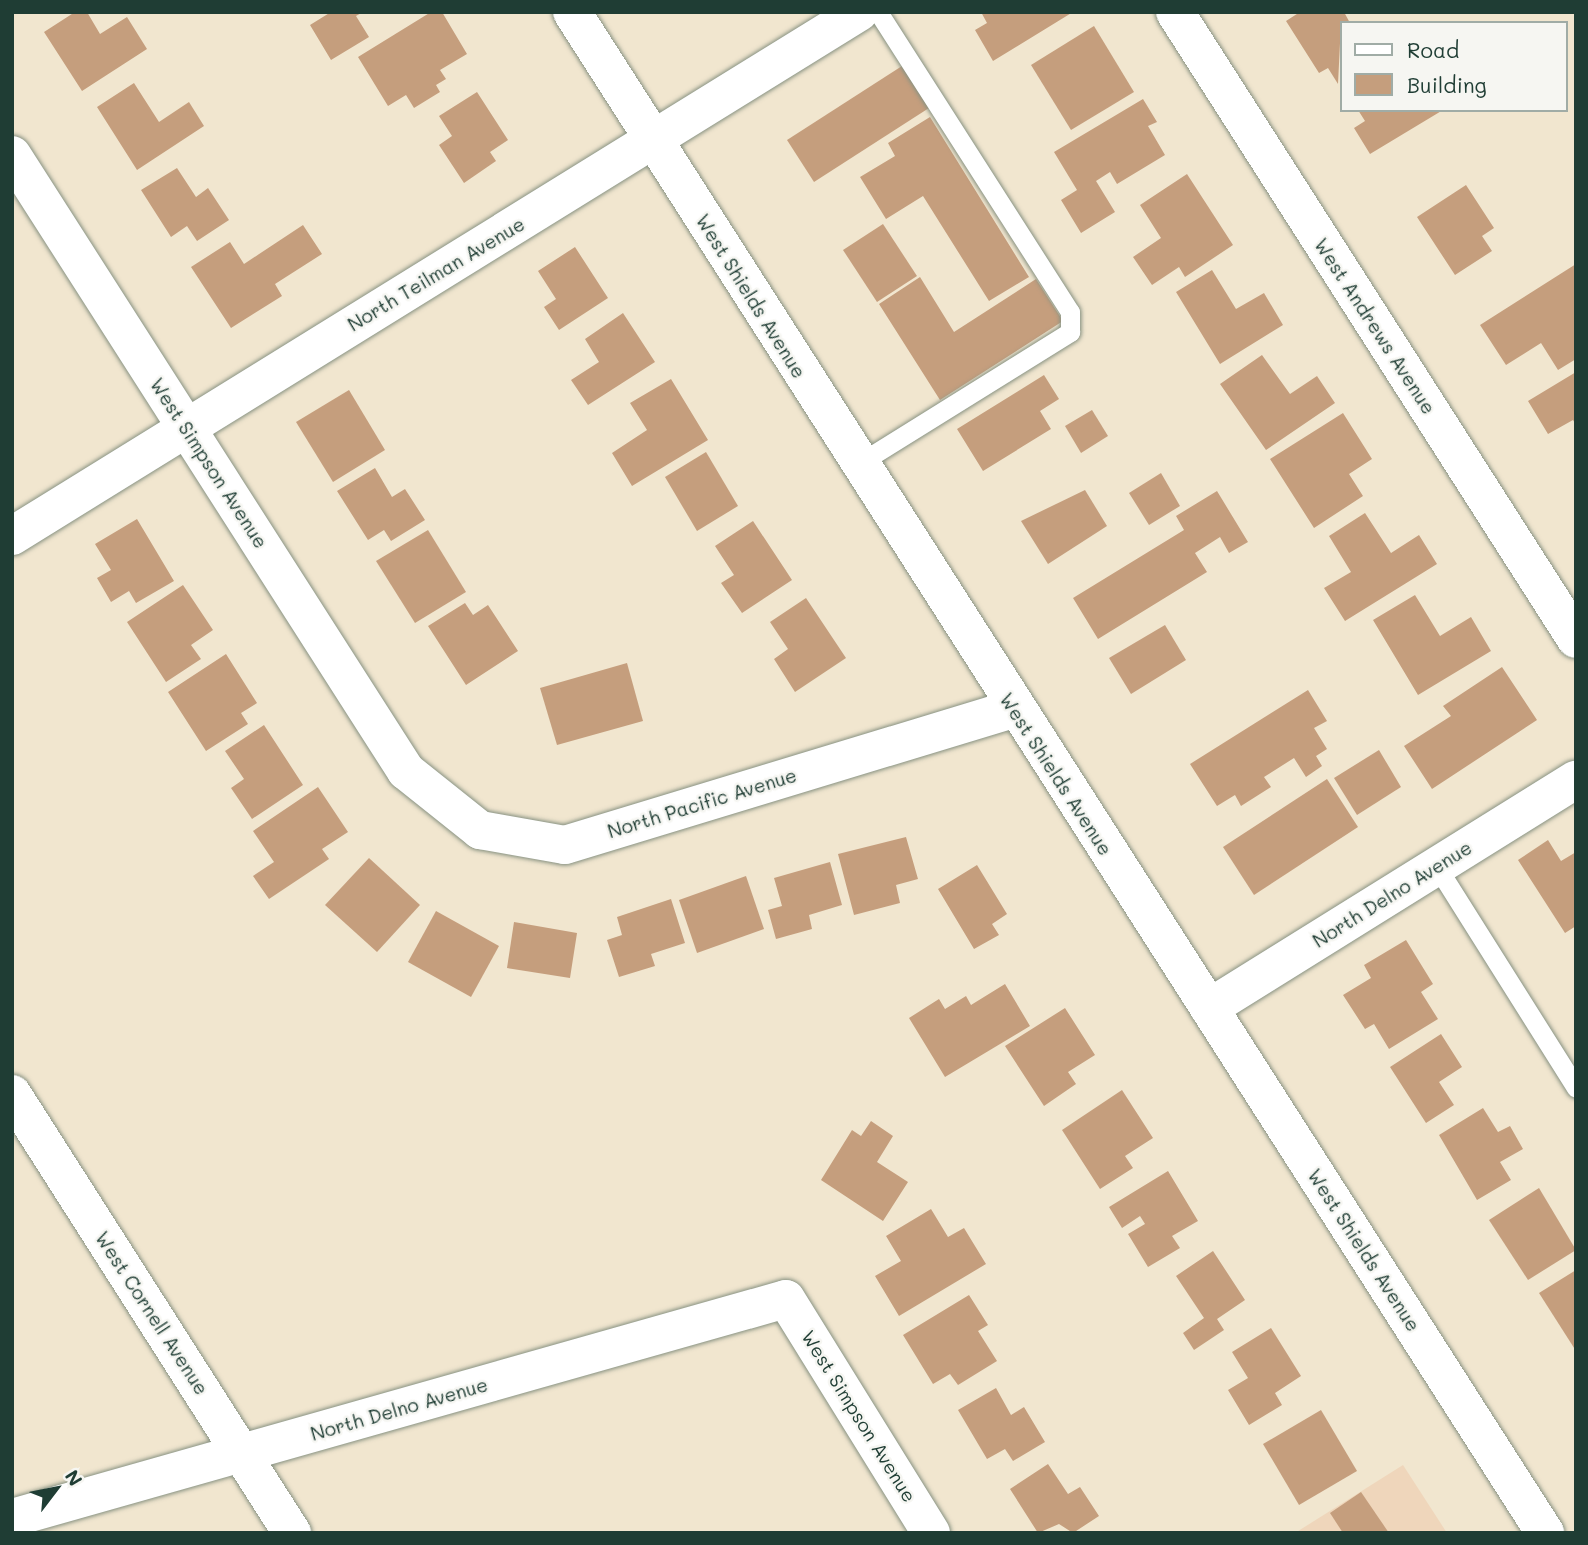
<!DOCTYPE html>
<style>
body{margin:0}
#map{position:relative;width:1588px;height:1545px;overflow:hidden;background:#f1e6cf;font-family:Mali,sans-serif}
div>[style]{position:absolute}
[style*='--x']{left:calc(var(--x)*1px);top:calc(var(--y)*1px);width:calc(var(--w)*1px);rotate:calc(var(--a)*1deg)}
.built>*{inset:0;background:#efd6bb}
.building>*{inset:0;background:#c59e7d}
.roads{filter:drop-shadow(0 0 2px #889282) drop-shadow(0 0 2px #889282)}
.lane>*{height:19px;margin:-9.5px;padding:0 9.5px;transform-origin:9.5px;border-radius:9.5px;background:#fff}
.street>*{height:38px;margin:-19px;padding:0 19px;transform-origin:19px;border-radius:19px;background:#fff}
.secondary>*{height:38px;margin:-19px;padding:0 19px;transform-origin:19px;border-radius:19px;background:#fff}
span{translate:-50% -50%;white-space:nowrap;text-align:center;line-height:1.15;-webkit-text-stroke:5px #f6f6f2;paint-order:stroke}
.street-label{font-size:19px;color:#1f3d34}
.frame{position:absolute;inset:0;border:14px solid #1f3d34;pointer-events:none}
.legend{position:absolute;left:1340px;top:21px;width:228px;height:91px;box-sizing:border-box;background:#f6f6f2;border:2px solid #a0aca6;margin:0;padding:9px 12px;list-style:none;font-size:21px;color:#1f3d34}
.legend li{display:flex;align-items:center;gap:14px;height:35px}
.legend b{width:35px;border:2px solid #a0aca6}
.north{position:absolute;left:21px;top:1454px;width:70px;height:70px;-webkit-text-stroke:5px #f6f6f2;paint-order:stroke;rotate:58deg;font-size:19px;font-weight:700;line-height:28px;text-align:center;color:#1f3d34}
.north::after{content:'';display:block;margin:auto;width:24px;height:32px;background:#1f3d34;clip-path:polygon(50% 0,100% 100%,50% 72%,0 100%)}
</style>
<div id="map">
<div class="built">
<div style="clip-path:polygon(1403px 1465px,1447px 1533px,1295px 1533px)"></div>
</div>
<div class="building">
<div style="clip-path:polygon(75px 12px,87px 12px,100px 34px,127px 17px,147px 49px,82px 91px,44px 32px)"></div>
<div style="clip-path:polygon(331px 12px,363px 12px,356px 16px,369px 37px,331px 60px,310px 25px)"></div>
<div style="clip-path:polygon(431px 12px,442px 12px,467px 54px,440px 70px,446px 79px,436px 85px,440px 92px,414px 108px,406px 95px,388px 106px,358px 57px)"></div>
<div style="clip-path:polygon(981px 12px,1073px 12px,993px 61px,975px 30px,987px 23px)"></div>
<div style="clip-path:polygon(1300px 12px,1344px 12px,1350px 23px,1341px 23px,1338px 84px,1328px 68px,1319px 73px,1286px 21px)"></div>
<div style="clip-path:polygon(1094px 26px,1134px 92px,1071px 130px,1031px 65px)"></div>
<div style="clip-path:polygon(902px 66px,929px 108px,814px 182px,787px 140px)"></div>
<div style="clip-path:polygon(134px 83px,159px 122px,189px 102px,204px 126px,137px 170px,97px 107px)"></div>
<div style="clip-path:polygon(477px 92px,508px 140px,490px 152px,496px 161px,464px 183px,439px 145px,452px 136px,439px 116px)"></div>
<div style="clip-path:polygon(1143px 99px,1157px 122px,1148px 126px,1165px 155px,1117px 184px,1110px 172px,1096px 181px,1115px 212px,1081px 233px,1061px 200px,1077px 190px,1054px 152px)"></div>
<div style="clip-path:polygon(1358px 110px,1443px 110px,1370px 154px,1354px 128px,1365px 121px)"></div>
<div style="clip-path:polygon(930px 117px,1029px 277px,989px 301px,923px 196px,886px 219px,860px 177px,895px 156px,888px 143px)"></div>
<div style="clip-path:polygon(177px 168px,196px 197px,208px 188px,229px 220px,197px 241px,187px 226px,171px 237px,141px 190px)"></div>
<div style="clip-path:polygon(1187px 174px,1233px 245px,1185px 277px,1179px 267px,1152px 285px,1133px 257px,1161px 238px,1140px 205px)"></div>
<div style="clip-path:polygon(1466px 185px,1494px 228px,1482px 236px,1492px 251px,1455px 275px,1417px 217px)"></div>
<div style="clip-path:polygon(883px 224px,917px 276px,877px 302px,843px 250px)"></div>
<div style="clip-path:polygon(303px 225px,322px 254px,275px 284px,282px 296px,231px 328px,191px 267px,230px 242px,244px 264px)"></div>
<div style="clip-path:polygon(575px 247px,608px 298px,559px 330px,544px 307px,556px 299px,538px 271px)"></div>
<div style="clip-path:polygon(1576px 264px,1576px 359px,1558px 370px,1541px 343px,1506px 365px,1480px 325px)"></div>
<div style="clip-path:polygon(1212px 270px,1236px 309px,1264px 293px,1283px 325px,1220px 364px,1176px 292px)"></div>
<div style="clip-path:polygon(920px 277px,954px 332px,1036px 279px,1063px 321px,940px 400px,879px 304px)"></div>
<div style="clip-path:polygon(623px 313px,655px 362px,588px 405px,571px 380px,599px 362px,585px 339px)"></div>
<div style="clip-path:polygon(1262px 355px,1290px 394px,1317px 376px,1335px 403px,1266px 450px,1220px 384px)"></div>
<div style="clip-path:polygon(1576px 372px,1576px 425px,1573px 420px,1548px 434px,1528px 401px)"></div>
<div style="clip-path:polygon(1044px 375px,1059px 399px,1040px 411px,1051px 429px,983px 471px,957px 429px)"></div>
<div style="clip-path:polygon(671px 379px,708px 440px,632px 486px,612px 453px,647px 430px,630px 403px)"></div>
<div style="clip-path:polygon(349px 390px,385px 450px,333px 482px,296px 422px)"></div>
<div style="clip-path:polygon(1092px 410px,1108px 436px,1081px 453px,1065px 426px)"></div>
<div style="clip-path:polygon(1343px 413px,1372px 459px,1349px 474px,1363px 496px,1314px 528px,1270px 459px)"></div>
<div style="clip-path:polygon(706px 452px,738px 506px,697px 531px,665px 477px)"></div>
<div style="clip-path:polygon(375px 468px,392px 497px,405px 489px,425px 520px,391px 541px,384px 530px,368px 540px,337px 491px)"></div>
<div style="clip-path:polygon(1161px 473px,1180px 506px,1149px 525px,1129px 493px)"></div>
<div style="clip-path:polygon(1085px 490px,1107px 526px,1048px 564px,1021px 521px)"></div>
<div style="clip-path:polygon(1217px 491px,1248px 542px,1229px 553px,1220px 537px,1195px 553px,1207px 572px,1098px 639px,1073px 598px,1184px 530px,1176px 516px)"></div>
<div style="clip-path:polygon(1365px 513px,1391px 553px,1419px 535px,1437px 564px,1345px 621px,1324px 588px,1351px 572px,1329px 536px)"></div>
<div style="clip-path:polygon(137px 519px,174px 581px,136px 603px,129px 591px,111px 602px,97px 578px,111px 570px,95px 544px)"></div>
<div style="clip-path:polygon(753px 521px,792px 580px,742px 613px,721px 583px,734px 575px,715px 546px)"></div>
<div style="clip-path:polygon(428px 530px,466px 592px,415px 623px,376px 561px)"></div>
<div style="clip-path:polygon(183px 585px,213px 630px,191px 645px,201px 659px,166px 682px,127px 622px)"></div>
<div style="clip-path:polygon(1415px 595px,1440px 636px,1471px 617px,1491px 651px,1418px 695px,1373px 620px)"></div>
<div style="clip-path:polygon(806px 598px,846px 658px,795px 692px,774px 659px,788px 649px,770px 622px)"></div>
<div style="clip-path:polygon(465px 603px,473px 615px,488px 605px,518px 651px,466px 685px,428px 626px)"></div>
<div style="clip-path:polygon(1165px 625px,1186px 660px,1131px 694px,1109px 658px)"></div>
<div style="clip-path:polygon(226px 654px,257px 703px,241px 713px,248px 724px,206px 751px,168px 692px)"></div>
<div style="clip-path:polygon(627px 663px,643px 721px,557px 745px,540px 688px)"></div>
<div style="clip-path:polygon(1502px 667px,1537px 720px,1432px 789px,1404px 746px,1451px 716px,1443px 706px)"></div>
<div style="clip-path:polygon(1308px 690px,1327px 721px,1314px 728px,1327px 749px,1316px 756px,1322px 766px,1306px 777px,1294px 758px,1264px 777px,1271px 787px,1241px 806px,1235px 795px,1217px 806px,1190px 764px)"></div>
<div style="clip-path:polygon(264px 725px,303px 785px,252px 819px,231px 788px,244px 779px,225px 751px)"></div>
<div style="clip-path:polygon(1379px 750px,1401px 787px,1357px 815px,1334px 778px)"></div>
<div style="clip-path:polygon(1327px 779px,1358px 827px,1254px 895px,1223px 847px)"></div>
<div style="clip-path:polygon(318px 787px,348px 832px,322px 849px,329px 859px,269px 899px,253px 876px,274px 862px,253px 831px)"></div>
<div style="clip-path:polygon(906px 837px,918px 879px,896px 885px,900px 903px,854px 915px,838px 854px)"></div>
<div style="clip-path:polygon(1548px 840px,1561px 861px,1576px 852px,1576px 926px,1565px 933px,1518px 860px)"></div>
<div style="clip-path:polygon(369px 858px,420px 905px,377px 952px,325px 905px)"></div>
<div style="clip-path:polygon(830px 862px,842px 905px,809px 915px,812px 929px,776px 939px,768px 910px,782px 906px,774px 878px)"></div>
<div style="clip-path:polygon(977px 865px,1007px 914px,992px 924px,999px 935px,974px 949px,938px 889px)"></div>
<div style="clip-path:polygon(746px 876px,764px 929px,697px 953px,679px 900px)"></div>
<div style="clip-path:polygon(671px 899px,685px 943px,651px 954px,655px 966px,619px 977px,607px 940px,622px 935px,617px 917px)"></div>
<div style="clip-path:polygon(436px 911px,499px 946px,471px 997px,408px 962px)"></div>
<div style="clip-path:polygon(514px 922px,577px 933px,570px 978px,507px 968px)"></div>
<div style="clip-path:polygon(1406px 940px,1433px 984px,1421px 992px,1438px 1019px,1389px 1049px,1374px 1024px,1365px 1029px,1343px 995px,1371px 978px,1364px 965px)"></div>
<div style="clip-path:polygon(1005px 984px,1030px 1026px,945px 1077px,909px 1018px,939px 999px,945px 1009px,966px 996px,971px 1005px)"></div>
<div style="clip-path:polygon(1065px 1008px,1095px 1055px,1068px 1072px,1076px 1084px,1044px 1106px,1005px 1046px)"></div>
<div style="clip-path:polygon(1441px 1034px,1462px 1067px,1439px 1082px,1454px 1105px,1426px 1123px,1390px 1067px)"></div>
<div style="clip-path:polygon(1122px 1090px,1153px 1138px,1125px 1156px,1133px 1168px,1100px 1189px,1062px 1130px)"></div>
<div style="clip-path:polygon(1483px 1108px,1498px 1132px,1510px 1126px,1523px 1149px,1500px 1162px,1511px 1180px,1477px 1200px,1439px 1135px)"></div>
<div style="clip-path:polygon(871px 1121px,893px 1136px,877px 1162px,908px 1182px,883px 1221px,821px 1180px,852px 1130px,861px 1136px)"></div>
<div style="clip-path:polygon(1168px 1171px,1198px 1221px,1172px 1236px,1180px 1248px,1148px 1267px,1128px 1234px,1145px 1224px,1140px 1216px,1122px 1228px,1109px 1207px)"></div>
<div style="clip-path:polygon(1539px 1188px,1576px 1250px,1528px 1280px,1489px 1220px)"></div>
<div style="clip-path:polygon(931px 1209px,948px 1237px,964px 1228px,986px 1264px,899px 1316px,875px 1276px,901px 1261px,886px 1236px)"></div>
<div style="clip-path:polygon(1213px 1251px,1245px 1300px,1217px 1319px,1224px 1330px,1194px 1350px,1183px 1333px,1204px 1318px,1176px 1276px)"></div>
<div style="clip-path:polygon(1576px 1270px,1576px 1351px,1539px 1293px)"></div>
<div style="clip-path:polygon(969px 1295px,988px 1325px,978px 1331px,997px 1361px,958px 1385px,950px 1374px,933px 1384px,903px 1335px)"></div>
<div style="clip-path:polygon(1271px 1328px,1301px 1376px,1275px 1393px,1282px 1405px,1249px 1425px,1228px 1390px,1248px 1378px,1232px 1352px)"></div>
<div style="clip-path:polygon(996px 1388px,1011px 1415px,1024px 1407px,1045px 1442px,1013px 1461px,1005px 1449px,987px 1459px,958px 1410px)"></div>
<div style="clip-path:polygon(1321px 1410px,1357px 1471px,1299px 1505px,1263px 1444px)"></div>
<div style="clip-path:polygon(1048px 1464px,1068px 1494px,1080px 1487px,1099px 1516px,1073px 1533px,1059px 1524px,1038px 1533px,1010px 1489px)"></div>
<div style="clip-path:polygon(1361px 1492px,1389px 1533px,1343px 1533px,1330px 1513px)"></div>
</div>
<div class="roads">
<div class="lane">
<div style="--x:858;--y:464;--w:250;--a:-31.9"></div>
<div style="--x:1070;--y:332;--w:20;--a:-90"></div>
<div style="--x:1070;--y:312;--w:356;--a:-122.6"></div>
<div style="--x:1437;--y:867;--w:261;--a:57.8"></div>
</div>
<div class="street">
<div style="--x:1175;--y:12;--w:744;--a:57.4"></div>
<div style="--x:12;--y:155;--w:731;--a:57.4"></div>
<div style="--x:406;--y:771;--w:95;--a:38.6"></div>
<div style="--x:480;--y:830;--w:86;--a:10"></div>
<div style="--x:565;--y:845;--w:467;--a:-16.9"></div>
<div style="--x:12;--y:536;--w:996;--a:-31.74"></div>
<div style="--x:1209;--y:1008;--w:432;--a:-31.9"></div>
<div style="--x:12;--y:1094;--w:521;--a:57.47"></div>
<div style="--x:12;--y:1518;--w:804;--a:-15.8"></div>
<div style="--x:786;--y:1299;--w:275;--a:58.2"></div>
</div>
<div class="secondary">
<div style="--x:572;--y:12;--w:1806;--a:57.39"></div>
</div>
</div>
<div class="street-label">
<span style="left:436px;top:274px;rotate:-31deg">North Teilman Avenue</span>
<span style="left:751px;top:296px;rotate:58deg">West Shields Avenue</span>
<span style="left:1375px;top:326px;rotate:57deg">West Andrews Avenue</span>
<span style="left:209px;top:463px;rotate:57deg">West Simpson Avenue</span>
<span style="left:1056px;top:774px;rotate:57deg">West Shields Avenue</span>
<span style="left:702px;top:803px;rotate:-17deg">North Pacific Avenue</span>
<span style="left:1392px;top:894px;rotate:-32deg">North Delno Avenue</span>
<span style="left:1364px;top:1250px;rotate:57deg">West Shields Avenue</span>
<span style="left:152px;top:1313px;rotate:57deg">West Cornell Avenue</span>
<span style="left:399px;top:1409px;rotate:-16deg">North Delno Avenue</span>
<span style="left:859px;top:1416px;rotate:58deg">West Simpson Avenue</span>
</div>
<div class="frame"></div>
<ul class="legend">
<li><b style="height:9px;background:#fff"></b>Road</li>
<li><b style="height:19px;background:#c59e7d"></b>Building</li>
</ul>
<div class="north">N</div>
</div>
